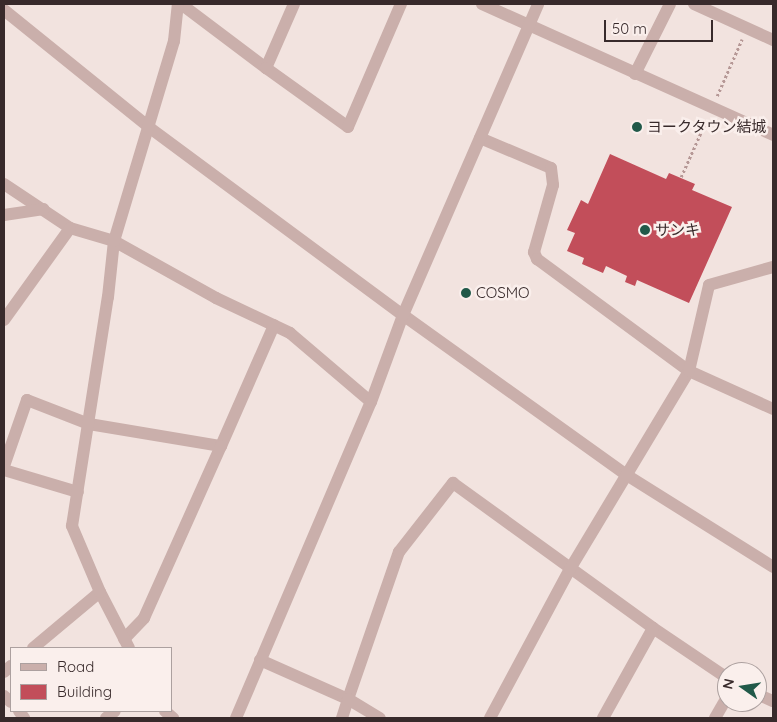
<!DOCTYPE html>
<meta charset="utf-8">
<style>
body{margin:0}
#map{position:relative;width:777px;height:722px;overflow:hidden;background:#f2e3df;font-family:Quicksand,"Noto Sans JP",sans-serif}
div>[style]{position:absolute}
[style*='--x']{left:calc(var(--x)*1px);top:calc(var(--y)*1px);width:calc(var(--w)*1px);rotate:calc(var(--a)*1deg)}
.building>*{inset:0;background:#c24e5a}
.path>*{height:2.5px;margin-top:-1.25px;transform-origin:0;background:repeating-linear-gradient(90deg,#b69896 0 2.5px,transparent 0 5px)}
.minor>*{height:12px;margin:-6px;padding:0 6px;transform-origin:6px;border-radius:6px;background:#caafab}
.dots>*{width:14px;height:14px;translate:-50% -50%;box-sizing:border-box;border:2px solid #faefec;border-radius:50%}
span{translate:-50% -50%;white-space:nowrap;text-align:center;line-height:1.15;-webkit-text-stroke:5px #faefec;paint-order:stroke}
.poi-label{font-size:15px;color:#382a2b}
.left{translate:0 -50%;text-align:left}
.frame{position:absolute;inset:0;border:5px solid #382a2b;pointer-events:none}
.legend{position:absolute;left:10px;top:647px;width:162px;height:65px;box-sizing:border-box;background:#faefec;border:1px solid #aca09f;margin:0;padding:6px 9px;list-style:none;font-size:15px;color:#382a2b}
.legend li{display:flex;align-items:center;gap:10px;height:25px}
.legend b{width:25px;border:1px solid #aca09f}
.north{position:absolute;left:717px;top:662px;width:50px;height:50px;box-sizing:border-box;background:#faefec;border:1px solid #aca09f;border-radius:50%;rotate:283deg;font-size:14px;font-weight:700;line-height:20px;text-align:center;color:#382a2b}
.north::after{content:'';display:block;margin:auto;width:18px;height:22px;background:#215949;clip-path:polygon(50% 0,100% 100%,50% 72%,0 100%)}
.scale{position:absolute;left:604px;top:20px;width:109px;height:22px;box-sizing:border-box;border:2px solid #382a2b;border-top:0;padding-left:6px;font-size:15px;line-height:18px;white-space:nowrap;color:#382a2b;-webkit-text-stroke:4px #faefec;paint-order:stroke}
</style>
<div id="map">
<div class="building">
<div style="clip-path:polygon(610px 154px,666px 179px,669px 173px,695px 184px,692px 190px,732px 207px,689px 303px,637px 280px,635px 286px,625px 282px,627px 276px,606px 266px,603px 273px,582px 264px,584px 258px,567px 251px,575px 233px,567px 230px,581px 200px,588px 204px)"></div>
</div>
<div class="path">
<div style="--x:717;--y:96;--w:62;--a:-66.3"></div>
<div style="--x:681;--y:177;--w:64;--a:-65.9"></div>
</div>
<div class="minor">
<div style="--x:181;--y:4;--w:106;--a:37"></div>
<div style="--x:294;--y:4;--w:70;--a:113.6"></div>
<div style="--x:266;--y:68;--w:101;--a:35.7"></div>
<div style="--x:348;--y:127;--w:134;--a:-66.7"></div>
<div style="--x:482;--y:4;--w:319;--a:24.2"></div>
<div style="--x:694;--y:4;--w:87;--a:24.5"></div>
<div style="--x:4;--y:10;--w:188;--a:38.9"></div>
<div style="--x:150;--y:128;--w:315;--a:36.5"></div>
<div style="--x:403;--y:315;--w:273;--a:35.6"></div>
<div style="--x:625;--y:474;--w:175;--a:32.1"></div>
<div style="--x:635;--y:74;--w:78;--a:-63.4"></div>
<div style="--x:480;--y:138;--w:77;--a:22.9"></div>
<div style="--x:551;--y:168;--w:17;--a:83"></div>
<div style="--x:553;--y:185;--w:70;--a:105.8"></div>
<div style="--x:534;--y:252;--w:8;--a:67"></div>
<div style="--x:537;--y:259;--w:189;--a:36.4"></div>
<div style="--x:689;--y:371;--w:92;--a:24.3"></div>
<div style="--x:4;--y:184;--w:79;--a:33.7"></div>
<div style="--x:70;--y:228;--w:46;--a:16.5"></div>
<div style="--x:114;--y:241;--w:117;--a:29.2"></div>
<div style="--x:216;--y:298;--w:82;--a:25.3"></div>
<div style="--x:290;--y:333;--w:106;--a:40.4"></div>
<div style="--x:4;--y:215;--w:40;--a:-8.5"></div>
<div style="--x:4;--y:320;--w:113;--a:-54.3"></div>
<div style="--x:4;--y:466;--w:70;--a:-70.8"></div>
<div style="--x:27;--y:400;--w:66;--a:21.2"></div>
<div style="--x:89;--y:424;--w:134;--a:9.5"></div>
<div style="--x:221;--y:446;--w:132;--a:-66.3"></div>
<div style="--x:4;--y:470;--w:77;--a:16.6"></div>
<div style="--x:124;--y:639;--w:29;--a:-46"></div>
<div style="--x:144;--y:618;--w:188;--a:-65.9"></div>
<div style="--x:33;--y:648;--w:87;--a:-39.9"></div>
<div style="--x:129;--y:648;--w:63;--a:-117.4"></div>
<div style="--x:100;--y:592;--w:72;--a:-113"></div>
<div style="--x:72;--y:526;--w:232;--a:-81.1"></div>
<div style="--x:108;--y:297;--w:56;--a:-83.9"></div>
<div style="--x:114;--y:241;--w:209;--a:-73.3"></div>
<div style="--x:174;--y:41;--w:37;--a:-84"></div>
<div style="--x:260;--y:660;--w:96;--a:23.9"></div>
<div style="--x:348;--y:699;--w:156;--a:-70.9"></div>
<div style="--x:399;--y:552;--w:88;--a:-52"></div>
<div style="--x:453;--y:483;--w:247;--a:35.9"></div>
<div style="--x:653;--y:628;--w:89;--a:34"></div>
<div style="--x:4;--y:672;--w:9;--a:-41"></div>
<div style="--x:757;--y:694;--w:17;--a:24"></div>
<div style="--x:4;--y:696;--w:9;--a:41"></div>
<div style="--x:19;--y:711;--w:9;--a:54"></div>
<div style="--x:165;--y:711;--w:11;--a:41"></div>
<div style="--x:106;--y:718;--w:11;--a:-38"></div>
<div style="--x:236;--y:718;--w:344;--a:-66.9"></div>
<div style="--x:371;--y:402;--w:93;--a:-69.8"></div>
<div style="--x:403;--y:315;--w:339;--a:-66.5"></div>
<div style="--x:342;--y:718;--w:20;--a:-72"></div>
<div style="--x:348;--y:699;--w:37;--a:31"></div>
<div style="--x:490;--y:718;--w:169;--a:-61.8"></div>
<div style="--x:570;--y:569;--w:231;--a:-59"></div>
<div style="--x:689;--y:371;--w:88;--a:-76.9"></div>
<div style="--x:709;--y:285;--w:66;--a:-15.7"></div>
<div style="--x:603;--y:718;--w:103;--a:-60.9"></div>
<div style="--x:715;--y:718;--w:24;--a:-60"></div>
</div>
<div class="dots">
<div style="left:637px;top:127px;background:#215949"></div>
<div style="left:645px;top:230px;background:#215949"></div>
<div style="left:466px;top:293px;background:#215949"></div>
</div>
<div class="poi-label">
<span class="left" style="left:647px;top:127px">ヨークタウン結城</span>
<span class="left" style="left:655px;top:230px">サンキ</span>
<span class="left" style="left:476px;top:293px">COSMO</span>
</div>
<div class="frame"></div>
<ul class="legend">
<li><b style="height:6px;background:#caafab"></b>Road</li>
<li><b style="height:14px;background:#c24e5a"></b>Building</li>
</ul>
<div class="north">N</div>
<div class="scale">50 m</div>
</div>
